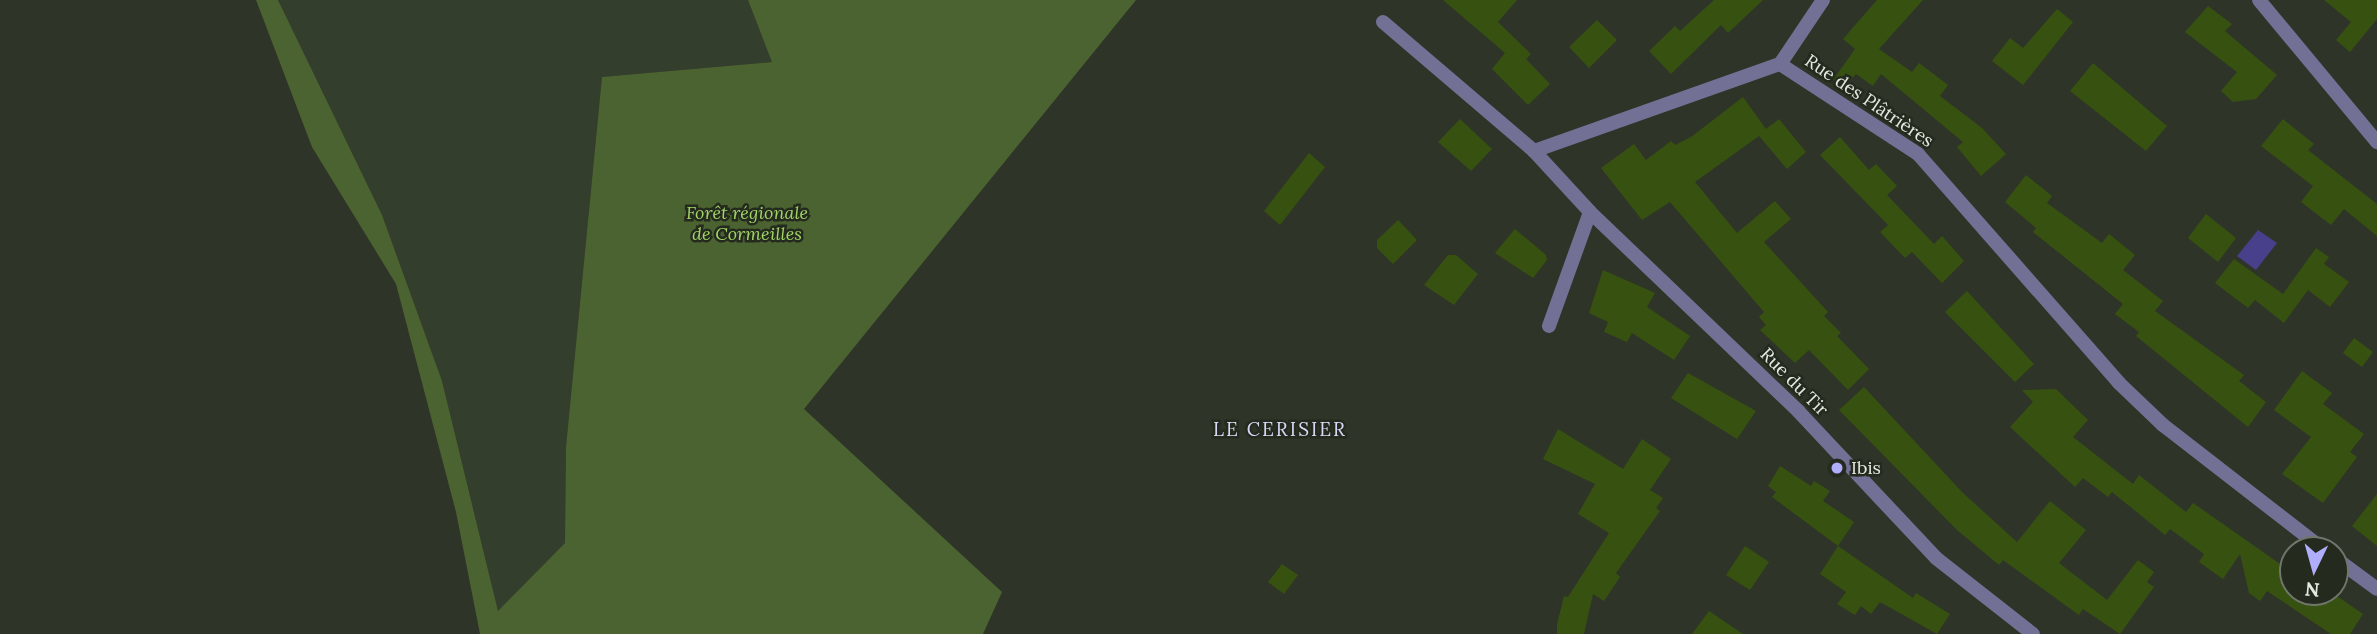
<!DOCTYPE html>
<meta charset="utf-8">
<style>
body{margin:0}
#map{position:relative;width:2377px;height:634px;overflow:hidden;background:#2e3428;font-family:Lora,serif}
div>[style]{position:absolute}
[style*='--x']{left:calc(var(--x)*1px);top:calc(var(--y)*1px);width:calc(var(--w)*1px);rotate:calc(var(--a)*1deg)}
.built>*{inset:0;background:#343e2c}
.green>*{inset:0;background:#4b6331}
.water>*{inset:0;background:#48408b}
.building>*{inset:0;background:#375210}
.street>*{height:14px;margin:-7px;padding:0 7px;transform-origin:7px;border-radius:7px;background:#727195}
.dots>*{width:19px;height:19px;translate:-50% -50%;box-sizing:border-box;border:4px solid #242a1e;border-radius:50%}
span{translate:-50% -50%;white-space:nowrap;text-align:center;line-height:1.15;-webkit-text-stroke:5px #242a1e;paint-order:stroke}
.street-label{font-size:18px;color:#e4e9e1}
.park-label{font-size:18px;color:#a1d466;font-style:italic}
.poi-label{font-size:18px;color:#e4e9e1}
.left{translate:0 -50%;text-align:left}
.neighbourhood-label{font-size:19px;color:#d7d8f5;letter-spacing:2px}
.north{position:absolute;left:2279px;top:536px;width:70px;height:70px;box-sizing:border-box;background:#242a1e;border:2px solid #71766c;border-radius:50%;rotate:185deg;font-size:19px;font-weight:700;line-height:28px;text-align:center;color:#e4e9e1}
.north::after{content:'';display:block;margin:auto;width:24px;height:32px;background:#b0aefa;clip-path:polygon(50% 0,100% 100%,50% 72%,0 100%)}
</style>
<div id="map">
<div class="built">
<div style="clip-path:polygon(278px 0,748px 0,773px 62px,602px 77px,566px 447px,565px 543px,498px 611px,442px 381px,382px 215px)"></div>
</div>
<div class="green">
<div style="clip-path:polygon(256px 0,278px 0,382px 215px,442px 381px,498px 611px,565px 543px,566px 447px,602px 77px,772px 62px,748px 0,1136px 0,804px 409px,1002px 592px,983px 634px,480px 634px,456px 512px,396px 284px,312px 147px)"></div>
</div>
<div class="water">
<div style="clip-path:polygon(2258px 230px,2277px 243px,2256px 270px,2237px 256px)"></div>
</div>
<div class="building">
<div style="clip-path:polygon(1443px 0,1517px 0,1498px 22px,1531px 54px,1526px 59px,1550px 84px,1528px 105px,1492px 69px,1505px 53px)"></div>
<div style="clip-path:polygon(1714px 0,1763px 0,1728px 33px,1721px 25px,1671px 74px,1649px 51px,1675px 26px,1680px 31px)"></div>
<div style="clip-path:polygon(1877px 0,1923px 0,1879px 49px,1912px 72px,1919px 63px,1948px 85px,1940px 96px,1982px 128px,2006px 154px,1981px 176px,1957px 147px,1963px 142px,1881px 74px,1873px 86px,1856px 74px,1843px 88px,1833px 80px,1855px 49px,1843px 39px)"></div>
<div style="clip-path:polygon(2324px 0,2377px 0,2377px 19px,2350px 52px,2336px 40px,2351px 22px)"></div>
<div style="clip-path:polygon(2208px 6px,2232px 24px,2225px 31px,2277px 75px,2256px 99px,2233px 102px,2221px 91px,2237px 72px,2185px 32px)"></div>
<div style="clip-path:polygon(2057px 9px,2073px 22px,2023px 85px,1992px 61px,2010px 38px,2023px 48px)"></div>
<div style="clip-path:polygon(1597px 20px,1617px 40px,1589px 68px,1569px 47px)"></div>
<div style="clip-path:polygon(2093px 63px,2167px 126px,2146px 151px,2070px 91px)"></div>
<div style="clip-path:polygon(1743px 97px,1766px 129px,1779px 119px,1806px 152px,1787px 169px,1759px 136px,1695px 182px,1737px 233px,1775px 201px,1791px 219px,1764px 242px,1828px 312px,1824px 316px,1841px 333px,1837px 336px,1869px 369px,1848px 390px,1809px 350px,1795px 363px,1760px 330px,1766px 325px,1759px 317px,1764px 312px,1670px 202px,1642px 220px,1601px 168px,1634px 144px,1646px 160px,1671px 141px,1675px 145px,1691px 137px)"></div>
<div style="clip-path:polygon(1460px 119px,1492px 149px,1471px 171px,1438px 142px)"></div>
<div style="clip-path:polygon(2283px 119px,2314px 144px,2308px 150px,2377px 204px,2377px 236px,2344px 209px,2331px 225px,2301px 202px,2313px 186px,2261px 146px)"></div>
<div style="clip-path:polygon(1840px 137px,1869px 170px,1876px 164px,1897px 186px,1887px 195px,1934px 244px,1942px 236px,1964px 261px,1942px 283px,1912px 252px,1905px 258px,1880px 232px,1888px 225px,1820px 155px)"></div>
<div style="clip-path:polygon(1309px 153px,1325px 167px,1280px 225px,1264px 211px)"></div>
<div style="clip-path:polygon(2026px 175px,2052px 196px,2047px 203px,2102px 243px,2109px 234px,2135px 255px,2123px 270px,2163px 301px,2155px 311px,2244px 375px,2239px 381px,2266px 402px,2248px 427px,2136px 336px,2139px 332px,2115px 314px,2123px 304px,2033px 232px,2036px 228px,2005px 202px)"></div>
<div style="clip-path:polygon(2206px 214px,2236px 238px,2218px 262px,2188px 238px)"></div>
<div style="clip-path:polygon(1398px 220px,1417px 240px,1393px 264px,1377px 248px,1377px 240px)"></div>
<div style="clip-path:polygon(1515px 229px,1546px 255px,1547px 260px,1533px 278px,1495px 253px)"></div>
<div style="clip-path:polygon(2316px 248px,2329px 257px,2324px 264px,2349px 282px,2330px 307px,2308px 290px,2284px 323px,2255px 300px,2248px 308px,2215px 283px,2234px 259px,2283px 294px)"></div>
<div style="clip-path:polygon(1448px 255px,1456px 255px,1478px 274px,1454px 305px,1424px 285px)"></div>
<div style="clip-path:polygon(1603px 270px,1655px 293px,1647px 307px,1690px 336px,1674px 360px,1632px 333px,1627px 342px,1604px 332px,1608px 322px,1589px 313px)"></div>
<div style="clip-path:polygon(1967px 291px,2034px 364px,2015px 382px,1945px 312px)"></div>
<div style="clip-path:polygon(2354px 338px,2373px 352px,2362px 367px,2343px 353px)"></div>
<div style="clip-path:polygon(2302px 371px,2332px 393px,2323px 404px,2364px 434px,2350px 452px,2357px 457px,2323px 503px,2282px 474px,2311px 437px,2274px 410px)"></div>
<div style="clip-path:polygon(1688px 373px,1756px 411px,1737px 439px,1671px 398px)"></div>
<div style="clip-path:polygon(1864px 387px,1963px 493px,2017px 542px,2050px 501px,2086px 530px,2059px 563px,2107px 600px,2138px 560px,2154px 572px,2147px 582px,2154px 587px,2120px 634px,2083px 609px,2079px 615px,2003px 560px,1999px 565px,1957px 530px,1839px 410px)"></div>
<div style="clip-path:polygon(2056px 389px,2088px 420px,2073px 437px,2133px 484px,2139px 475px,2186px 512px,2193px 503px,2293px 573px,2293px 592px,2331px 592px,2363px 614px,2350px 634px,2331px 634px,2267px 591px,2260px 601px,2249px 593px,2240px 554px,2223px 579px,2199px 562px,2204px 554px,2170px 529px,2165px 535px,2112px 492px,2108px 497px,2083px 478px,2075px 487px,2010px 427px,2033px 402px,2022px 390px)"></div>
<div style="clip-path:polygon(1558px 429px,1623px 469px,1642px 439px,1671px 459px,1650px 490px,1663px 498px,1656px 508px,1660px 511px,1616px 573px,1620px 577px,1604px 601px,1593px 594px,1584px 634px,1557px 634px,1557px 624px,1564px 596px,1568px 597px,1609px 533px,1578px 514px,1595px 484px,1543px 459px)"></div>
<div style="clip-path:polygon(1780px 466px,1811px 486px,1814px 481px,1830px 491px,1823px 501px,1854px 522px,1838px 546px,1913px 598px,1916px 593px,1950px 614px,1937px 634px,1880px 602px,1871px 614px,1861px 606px,1855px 615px,1837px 604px,1846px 592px,1820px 574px,1838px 546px,1772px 497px,1776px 492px,1768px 486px)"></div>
<div style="clip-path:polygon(2377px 494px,2377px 546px,2352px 526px)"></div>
<div style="clip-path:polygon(1745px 546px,1769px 562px,1750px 590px,1726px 575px)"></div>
<div style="clip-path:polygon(1282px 564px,1298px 575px,1284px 594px,1268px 582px)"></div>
<div style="clip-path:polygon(1709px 611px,1743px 634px,1692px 634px)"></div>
</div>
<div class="street">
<div style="--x:2259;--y:0;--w:185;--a:50.3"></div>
<div style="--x:1383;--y:22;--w:199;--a:40.5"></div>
<div style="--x:1534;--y:151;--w:83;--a:47.4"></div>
<div style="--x:1590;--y:212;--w:289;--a:43.7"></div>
<div style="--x:1799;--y:412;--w:200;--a:46.8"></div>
<div style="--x:1936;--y:558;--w:123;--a:38.1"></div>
<div style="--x:1780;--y:64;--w:165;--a:33.1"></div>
<div style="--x:1918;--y:154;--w:305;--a:48.7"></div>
<div style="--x:2119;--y:383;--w:61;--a:43.7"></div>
<div style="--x:2163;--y:425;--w:204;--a:37.8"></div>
<div style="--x:1780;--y:64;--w:77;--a:-56.1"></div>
<div style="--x:1534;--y:151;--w:261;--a:-19.5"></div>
<div style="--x:1549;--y:326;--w:121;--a:-70.2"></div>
<div style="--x:2335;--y:558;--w:52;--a:36.4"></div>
</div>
<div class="dots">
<div style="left:1837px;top:468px;background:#b0aefa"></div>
</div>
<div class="street-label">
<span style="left:1869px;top:101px;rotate:34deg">Rue des Plâtrières</span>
<span style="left:1794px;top:382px;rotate:45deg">Rue du Tir</span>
</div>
<div class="park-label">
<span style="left:747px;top:224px">Forêt régionale<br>de Cormeilles</span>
</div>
<div class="poi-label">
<span class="left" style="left:1851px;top:468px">Ibis</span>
</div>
<div class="neighbourhood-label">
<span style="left:1280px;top:430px">LE CERISIER</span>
</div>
<div class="north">N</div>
</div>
